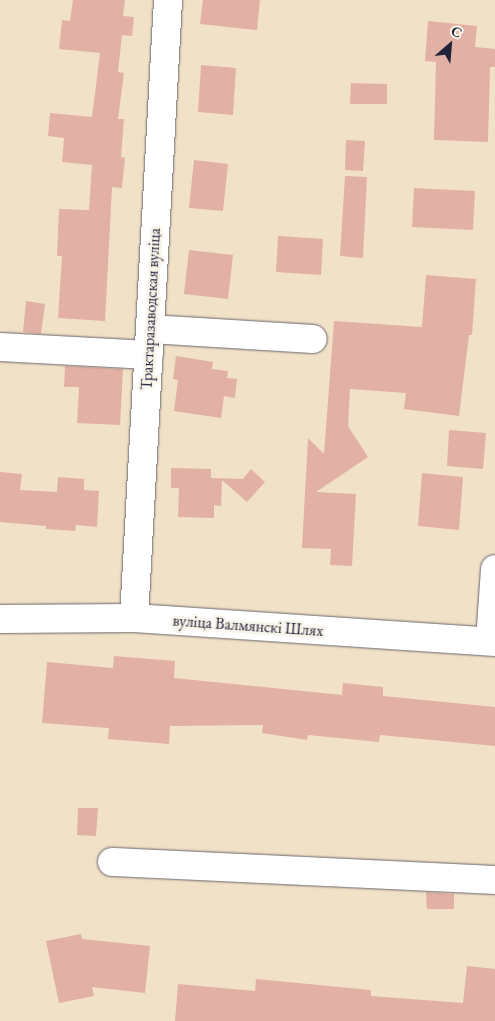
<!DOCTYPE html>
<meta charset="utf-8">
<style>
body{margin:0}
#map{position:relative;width:495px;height:1021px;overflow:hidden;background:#f1e2c7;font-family:"EB Garamond",serif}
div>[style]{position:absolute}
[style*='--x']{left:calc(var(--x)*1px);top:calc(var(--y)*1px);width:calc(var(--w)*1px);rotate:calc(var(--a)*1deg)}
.building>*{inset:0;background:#e2b0a4}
.roads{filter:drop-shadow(0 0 1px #6a656c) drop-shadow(0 0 1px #6a656c)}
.minor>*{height:28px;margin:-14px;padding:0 14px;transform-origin:14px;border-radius:14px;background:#fff}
span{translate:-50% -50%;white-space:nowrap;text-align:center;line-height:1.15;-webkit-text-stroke:5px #f7f3e8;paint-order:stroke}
.street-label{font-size:16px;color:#22223b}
.north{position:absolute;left:425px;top:20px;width:50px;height:50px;-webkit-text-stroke:4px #f7f3e8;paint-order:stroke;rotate:27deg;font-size:14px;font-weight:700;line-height:20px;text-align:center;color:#22223b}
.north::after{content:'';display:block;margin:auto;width:18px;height:22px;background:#22223b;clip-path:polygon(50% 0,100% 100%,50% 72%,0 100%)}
</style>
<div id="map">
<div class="building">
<div style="clip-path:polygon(73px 0,125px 0,123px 16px,134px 17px,132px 36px,122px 35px,118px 72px,124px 73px,118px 119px,124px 119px,121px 157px,125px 158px,122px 188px,112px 187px,105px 321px,58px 318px,62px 256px,57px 256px,59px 209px,89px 210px,92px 165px,62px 162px,64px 138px,48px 136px,50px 113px,92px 117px,100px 53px,59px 49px,62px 20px,70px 21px)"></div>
<div style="clip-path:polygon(203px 0,260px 0,257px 30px,200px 24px)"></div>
<div style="clip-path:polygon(428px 21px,477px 26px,475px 47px,495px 49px,495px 67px,490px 67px,488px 142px,434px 140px,436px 62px,425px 61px)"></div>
<div style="clip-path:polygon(201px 65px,236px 68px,233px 115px,198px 112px)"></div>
<div style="clip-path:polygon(351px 83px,387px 84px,387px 104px,350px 104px)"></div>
<div style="clip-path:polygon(346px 140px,365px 141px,363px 171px,345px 170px)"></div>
<div style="clip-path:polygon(194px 160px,228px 164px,223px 211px,189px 208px)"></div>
<div style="clip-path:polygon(345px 176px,367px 177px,363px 258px,340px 256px)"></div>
<div style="clip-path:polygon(414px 188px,475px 191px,473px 230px,412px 227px)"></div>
<div style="clip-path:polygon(278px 236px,323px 239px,321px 275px,276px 272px)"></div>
<div style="clip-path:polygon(189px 250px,233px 255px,228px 299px,184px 294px)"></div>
<div style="clip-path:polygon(426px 275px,476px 279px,472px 335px,469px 335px,459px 416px,404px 409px,406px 393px,350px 389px,348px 426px,368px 457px,316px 492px,356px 494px,352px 566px,330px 565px,331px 549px,302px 548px,308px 438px,324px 454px,334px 321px,422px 327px)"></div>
<div style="clip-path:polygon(26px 301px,45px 304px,41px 334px,23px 332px)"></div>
<div style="clip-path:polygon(176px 356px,213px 362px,212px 369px,228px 371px,227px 378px,237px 379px,235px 398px,224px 396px,221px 418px,174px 411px,178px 380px,173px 379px)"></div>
<div style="clip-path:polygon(65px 366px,123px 369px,120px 425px,77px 423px,79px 387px,64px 387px)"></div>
<div style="clip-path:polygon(449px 430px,486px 433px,483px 469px,447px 466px)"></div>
<div style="clip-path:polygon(171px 468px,211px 469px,211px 478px,243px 479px,251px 469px,265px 482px,247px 502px,222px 480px,221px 506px,214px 505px,214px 518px,178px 517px,179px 488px,171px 488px)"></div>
<div style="clip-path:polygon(0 472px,22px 474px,20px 490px,57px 492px,58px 477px,84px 479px,84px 490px,99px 491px,97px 527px,76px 525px,75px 531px,46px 529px,46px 526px,0 522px)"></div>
<div style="clip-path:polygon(422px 473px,463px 477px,459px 530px,418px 526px)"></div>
<div style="clip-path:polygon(114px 656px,175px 661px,174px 678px,342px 695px,343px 683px,383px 687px,383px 696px,495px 707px,495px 746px,380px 735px,379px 742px,308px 735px,307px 740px,262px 733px,263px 725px,170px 726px,169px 744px,108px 739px,109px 728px,42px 723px,47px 662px,113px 668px)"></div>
<div style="clip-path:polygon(78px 808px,98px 808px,96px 836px,77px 835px)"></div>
<div style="clip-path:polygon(426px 892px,454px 894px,454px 909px,427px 909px)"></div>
<div style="clip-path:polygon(81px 934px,82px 939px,150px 946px,145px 993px,92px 987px,94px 996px,59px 1003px,46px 941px)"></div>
<div style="clip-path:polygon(467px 966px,495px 969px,495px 1021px,175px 1021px,178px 984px,255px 991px,256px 979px,371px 990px,371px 996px,463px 1003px)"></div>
</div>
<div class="roads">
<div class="minor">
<div style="--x:150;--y:329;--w:163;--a:3.5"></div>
<div style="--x:0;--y:347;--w:149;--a:3.1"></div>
<div style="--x:134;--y:618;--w:619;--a:-86.85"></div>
<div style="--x:0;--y:619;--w:134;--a:-0.4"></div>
<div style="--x:134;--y:618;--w:362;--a:3.8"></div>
<div style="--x:490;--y:641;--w:72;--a:-86"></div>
<div style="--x:112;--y:862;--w:383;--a:2.7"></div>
</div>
</div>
<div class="street-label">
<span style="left:151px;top:309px;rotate:-87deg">Трактаразаводская вуліца</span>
<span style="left:248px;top:626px;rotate:4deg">вуліца Валмянскі Шлях</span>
</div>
<div class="north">С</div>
</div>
